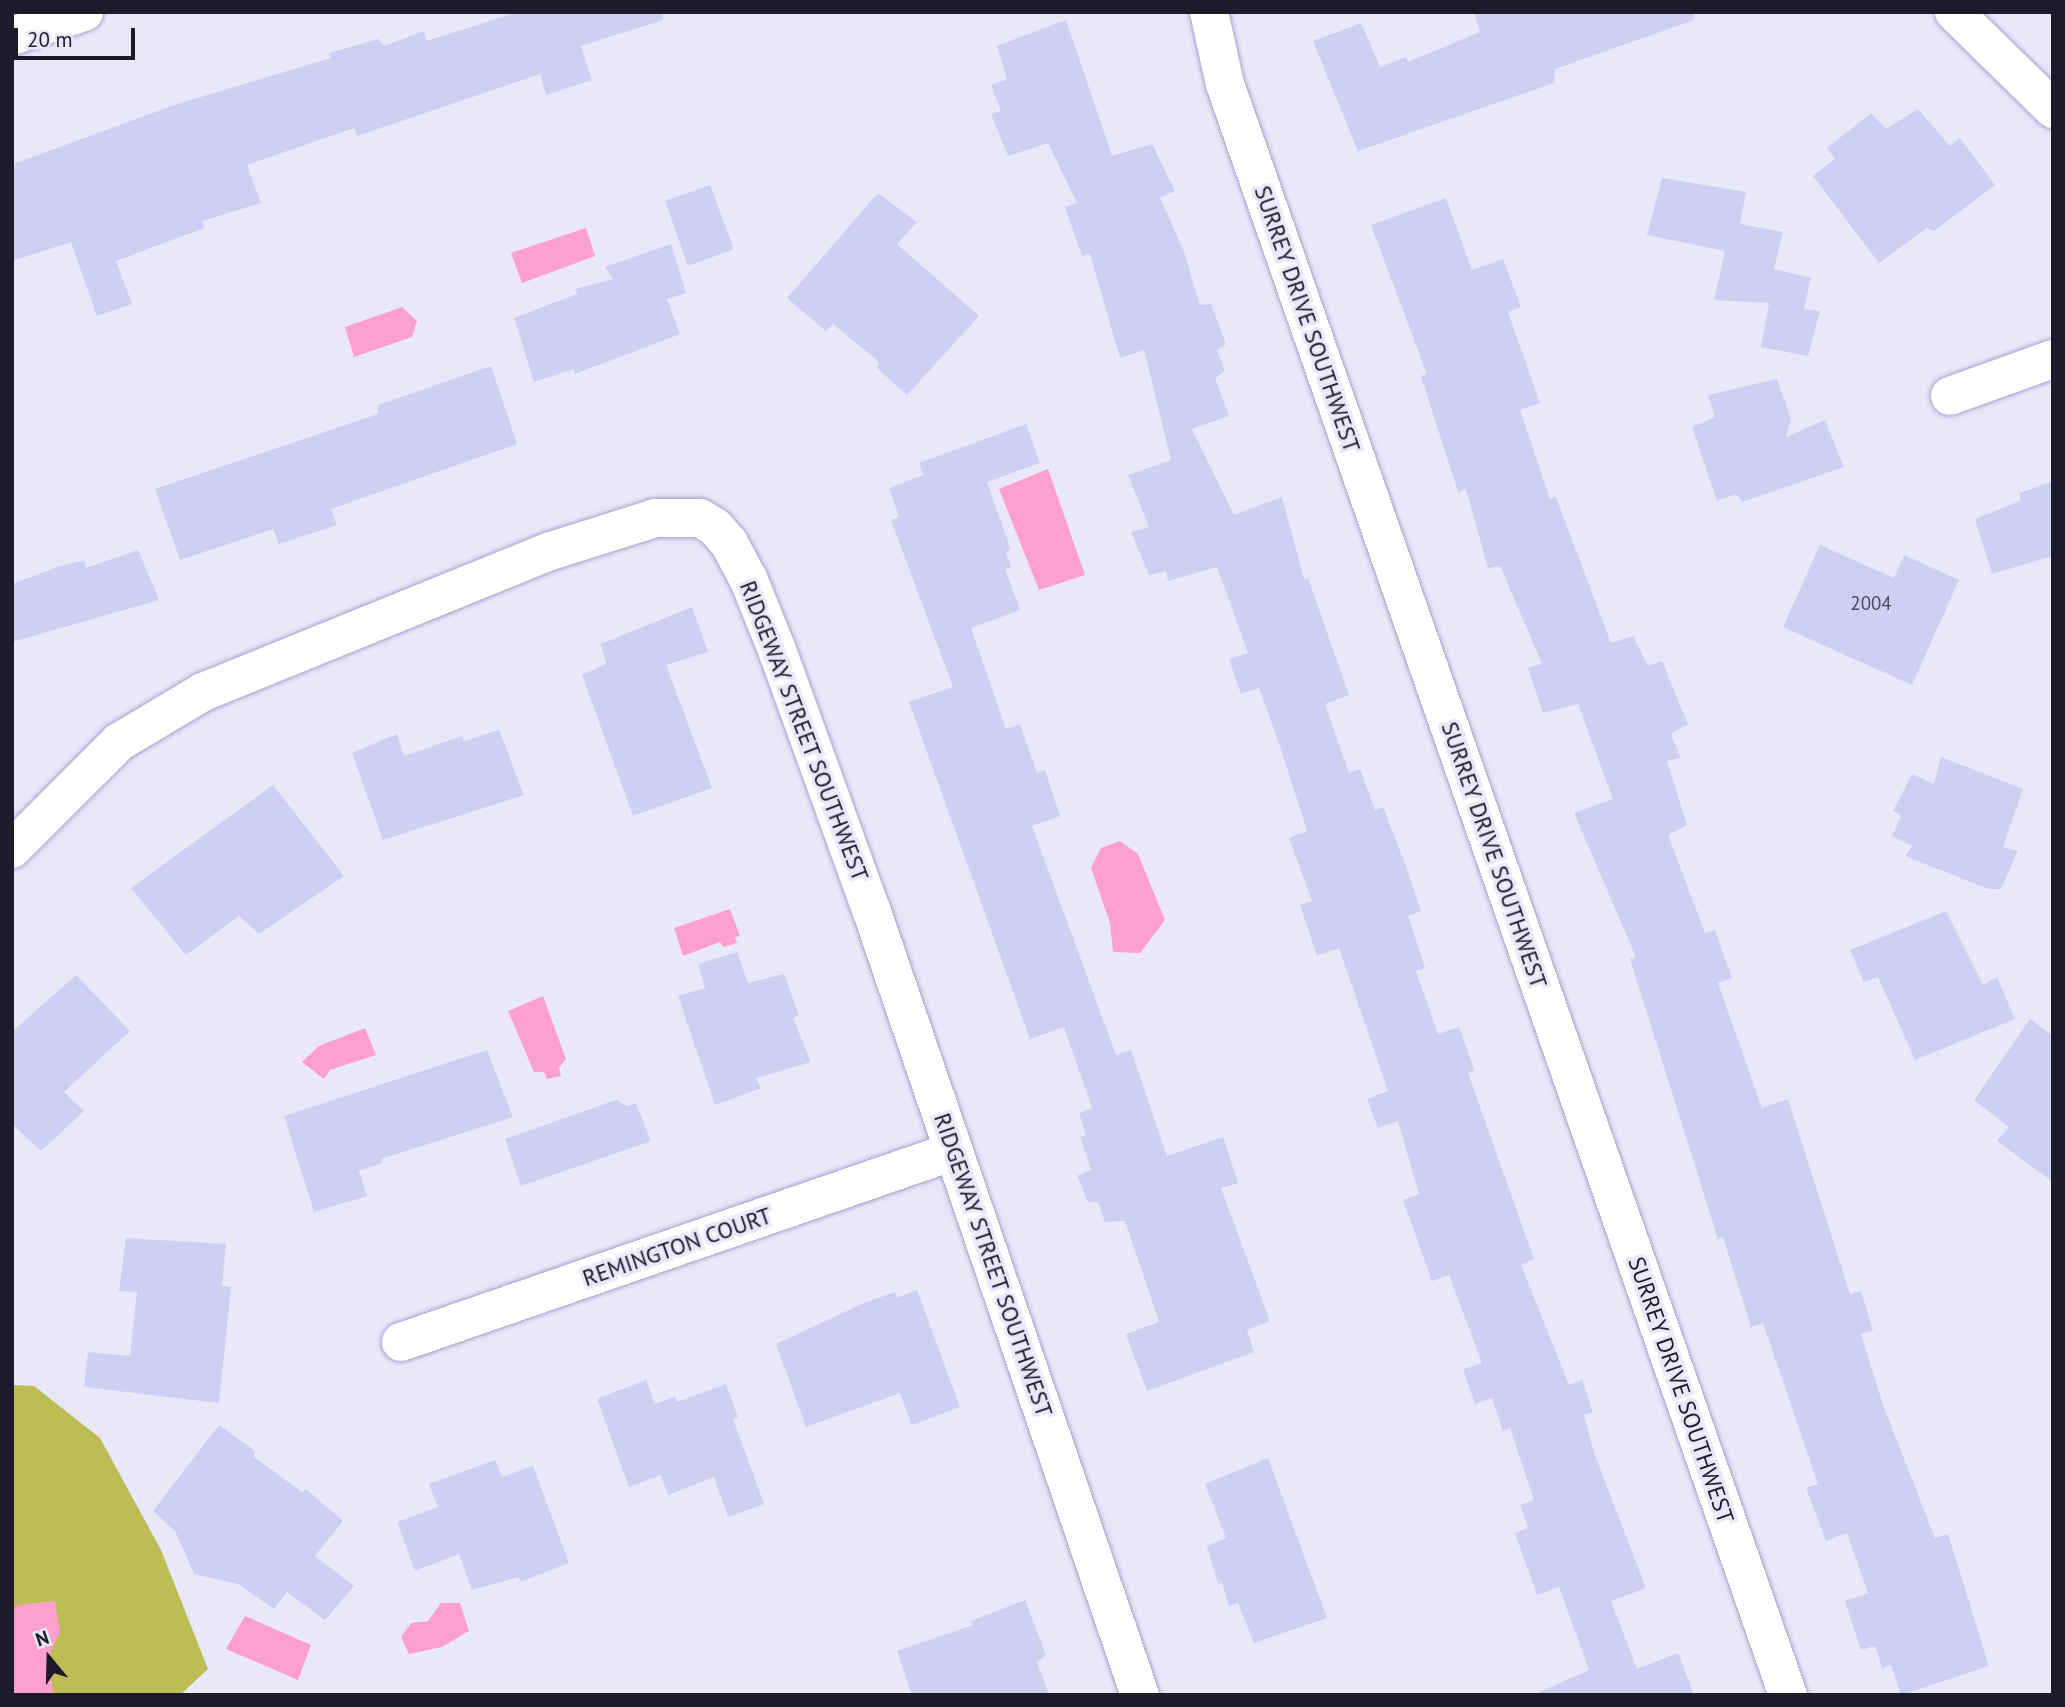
<!DOCTYPE html>
<style>
body{margin:0}
#map{position:relative;width:2065px;height:1707px;overflow:hidden;background:#e9e8f9;font-family:"PT Sans",sans-serif}
div>[style]{position:absolute}
[style*='--x']{left:calc(var(--x)*1px);top:calc(var(--y)*1px);width:calc(var(--w)*1px);rotate:calc(var(--a)*1deg)}
.forest>*{inset:0;background:#bdbc55}
.water>*{inset:0;background:#fd9fcf}
.building>*{inset:0;background:#d0cef2}
.roads{filter:drop-shadow(0 0 2px #a5a3cb) drop-shadow(0 0 2px #a5a3cb)}
.minor>*{height:38px;margin:-19px;padding:0 19px;transform-origin:19px;border-radius:19px;background:#fff}
span{translate:-50% -50%;white-space:nowrap;text-align:center;line-height:1.15;-webkit-text-stroke:7px #e9e8f9;paint-order:stroke}
.number-label{font-size:19px;color:#49485c}
.number-label span{-webkit-text-stroke-width:0}
.street-label{font-size:23px;color:#1c1b2a}
.frame{position:absolute;inset:0;border:14px solid #1c1b2a;pointer-events:none}
.north{position:absolute;left:14px;top:1623px;width:70px;height:70px;-webkit-text-stroke:5px #e9e8f9;paint-order:stroke;rotate:341deg;font-size:19px;font-weight:700;line-height:28px;text-align:center;color:#1c1b2a}
.north::after{content:'';display:block;margin:auto;width:24px;height:32px;background:#1c1b2a;clip-path:polygon(50% 0,100% 100%,50% 72%,0 100%)}
.scale{position:absolute;left:14px;top:28px;width:121px;height:32px;box-sizing:border-box;border:4px solid #1c1b2a;border-top:0;padding-left:9px;font-size:21px;line-height:24px;white-space:nowrap;color:#1c1b2a;-webkit-text-stroke:5px #e9e8f9;paint-order:stroke}
</style>
<div id="map">
<div class="forest">
<div style="clip-path:polygon(12px 1385px,34px 1386px,100px 1438px,161px 1550px,208px 1669px,180px 1695px,12px 1695px)"></div>
</div>
<div class="water">
<div style="clip-path:polygon(586px 228px,595px 256px,522px 283px,511px 253px)"></div>
<div style="clip-path:polygon(402px 307px,417px 321px,412px 337px,354px 357px,345px 327px)"></div>
<div style="clip-path:polygon(1048px 469px,1085px 575px,1039px 590px,999px 489px)"></div>
<div style="clip-path:polygon(1120px 841px,1138px 854px,1165px 920px,1140px 953px,1113px 952px,1110px 923px,1091px 868px,1101px 848px)"></div>
<div style="clip-path:polygon(730px 909px,740px 936px,735px 937px,737px 943px,723px 947px,720px 942px,683px 956px,674px 928px)"></div>
<div style="clip-path:polygon(543px 996px,566px 1059px,559px 1068px,561px 1076px,547px 1079px,544px 1072px,534px 1072px,508px 1011px)"></div>
<div style="clip-path:polygon(365px 1028px,376px 1055px,330px 1070px,324px 1079px,302px 1062px,319px 1046px)"></div>
<div style="clip-path:polygon(55px 1601px,60px 1632px,49px 1655px,53px 1695px,12px 1695px,12px 1611px,18px 1605px)"></div>
<div style="clip-path:polygon(441px 1603px,460px 1603px,469px 1631px,442px 1647px,409px 1654px,401px 1637px,411px 1623px,428px 1621px)"></div>
<div style="clip-path:polygon(245px 1616px,311px 1645px,298px 1680px,226px 1649px)"></div>
</div>
<div class="building">
<div style="clip-path:polygon(518px 12px,662px 12px,663px 20px,581px 46px,592px 80px,546px 95px,540px 74px,357px 136px,354px 128px,247px 165px,261px 203px,202px 221px,204px 228px,116px 261px,132px 304px,97px 316px,71px 242px,12px 261px,12px 173px,16px 163px,177px 104px,331px 58px,329px 53px,378px 39px,384px 46px,424px 31px,427px 41px)"></div>
<div style="clip-path:polygon(1474px 12px,1693px 12px,1694px 20px,1555px 69px,1554px 83px,1358px 151px,1313px 41px,1361px 23px,1380px 67px,1406px 57px,1408px 62px,1480px 32px)"></div>
<div style="clip-path:polygon(1066px 20px,1112px 156px,1152px 144px,1175px 191px,1160px 198px,1184px 252px,1200px 305px,1211px 304px,1226px 344px,1217px 350px,1225px 371px,1215px 378px,1229px 416px,1192px 429px,1234px 515px,1282px 497px,1304px 579px,1308px 578px,1349px 695px,1325px 704px,1349px 773px,1360px 769px,1375px 810px,1383px 807px,1407px 869px,1421px 911px,1408px 916px,1425px 968px,1416px 971px,1438px 1034px,1459px 1027px,1475px 1071px,1468px 1073px,1534px 1259px,1521px 1265px,1569px 1385px,1582px 1380px,1593px 1412px,1584px 1415px,1593px 1450px,1646px 1588px,1611px 1601px,1637px 1669px,1678px 1653px,1694px 1695px,1533px 1695px,1589px 1670px,1559px 1587px,1537px 1595px,1515px 1533px,1528px 1528px,1520px 1505px,1534px 1500px,1510px 1428px,1503px 1431px,1492px 1398px,1475px 1404px,1463px 1369px,1482px 1363px,1449px 1275px,1432px 1281px,1403px 1200px,1419px 1194px,1398px 1121px,1378px 1128px,1367px 1099px,1388px 1091px,1339px 948px,1317px 956px,1300px 905px,1312px 901px,1289px 838px,1307px 831px,1281px 749px,1259px 688px,1241px 694px,1229px 659px,1248px 653px,1217px 567px,1168px 581px,1166px 571px,1149px 575px,1131px 532px,1149px 527px,1128px 475px,1171px 460px,1144px 350px,1120px 358px,1090px 254px,1082px 256px,1065px 207px,1077px 203px,1048px 143px,1008px 156px,991px 114px,1001px 111px,991px 85px,1007px 79px,997px 46px)"></div>
<div style="clip-path:polygon(1918px 109px,1950px 146px,1960px 138px,1995px 185px,1934px 231px,1927px 228px,1879px 263px,1813px 176px,1835px 159px,1827px 148px,1871px 113px,1886px 129px)"></div>
<div style="clip-path:polygon(1662px 178px,1746px 192px,1740px 224px,1783px 232px,1774px 269px,1811px 278px,1804px 309px,1820px 311px,1808px 356px,1761px 347px,1769px 303px,1714px 300px,1725px 251px,1647px 235px)"></div>
<div style="clip-path:polygon(710px 185px,734px 249px,688px 266px,665px 201px)"></div>
<div style="clip-path:polygon(878px 193px,917px 222px,897px 244px,979px 316px,907px 395px,877px 368px,879px 362px,833px 324px,826px 331px,787px 298px)"></div>
<div style="clip-path:polygon(1446px 198px,1472px 270px,1503px 259px,1521px 307px,1508px 312px,1540px 403px,1520px 410px,1550px 499px,1556px 497px,1611px 643px,1633px 636px,1648px 666px,1662px 661px,1688px 724px,1671px 734px,1681px 758px,1667px 761px,1687px 825px,1668px 835px,1705px 933px,1715px 930px,1732px 978px,1718px 983px,1762px 1108px,1788px 1099px,1850px 1294px,1861px 1291px,1873px 1330px,1861px 1334px,1883px 1405px,1935px 1538px,1948px 1534px,1989px 1666px,1901px 1695px,1891px 1665px,1882px 1668px,1875px 1646px,1861px 1650px,1845px 1601px,1868px 1593px,1847px 1533px,1826px 1541px,1806px 1488px,1818px 1484px,1763px 1323px,1751px 1327px,1723px 1237px,1718px 1239px,1630px 959px,1636px 957px,1574px 813px,1613px 799px,1578px 704px,1543px 713px,1528px 668px,1542px 664px,1500px 566px,1488px 568px,1466px 489px,1458px 492px,1421px 376px,1427px 374px,1371px 225px)"></div>
<div style="clip-path:polygon(671px 244px,686px 293px,667px 299px,680px 334px,575px 374px,574px 369px,534px 382px,514px 318px,577px 294px,575px 289px,613px 279px,605px 267px)"></div>
<div style="clip-path:polygon(491px 366px,517px 444px,331px 509px,337px 525px,279px 544px,273px 529px,180px 560px,155px 489px,378px 414px,378px 405px)"></div>
<div style="clip-path:polygon(1777px 379px,1791px 419px,1786px 437px,1825px 420px,1844px 467px,1742px 502px,1736px 494px,1717px 501px,1692px 427px,1715px 417px,1708px 395px)"></div>
<div style="clip-path:polygon(1026px 424px,1040px 463px,987px 482px,1011px 550px,1006px 552px,1011px 567px,1005px 569px,1020px 610px,971px 628px,1006px 729px,1020px 724px,1037px 773px,1045px 770px,1060px 816px,1032px 826px,1116px 1055px,1131px 1050px,1167px 1156px,1223px 1137px,1238px 1183px,1221px 1188px,1270px 1321px,1247px 1330px,1254px 1352px,1147px 1391px,1126px 1334px,1159px 1322px,1125px 1221px,1105px 1222px,1098px 1202px,1088px 1202px,1077px 1176px,1091px 1170px,1080px 1137px,1086px 1135px,1079px 1113px,1092px 1108px,1064px 1027px,1030px 1039px,909px 702px,953px 687px,891px 520px,899px 517px,889px 488px,923px 475px,919px 463px)"></div>
<div style="clip-path:polygon(2053px 481px,2053px 556px,1992px 574px,1975px 519px,2020px 501px,2020px 493px)"></div>
<div style="clip-path:polygon(1820px 545px,1894px 578px,1904px 555px,1959px 580px,1912px 685px,1783px 627px)"></div>
<div style="clip-path:polygon(138px 550px,159px 600px,12px 642px,12px 584px,66px 564px,84px 561px,86px 568px)"></div>
<div style="clip-path:polygon(692px 607px,708px 652px,666px 665px,712px 788px,633px 816px,582px 675px,606px 664px,601px 644px)"></div>
<div style="clip-path:polygon(499px 730px,524px 795px,383px 840px,352px 753px,397px 734px,404px 756px,462px 736px,464px 741px)"></div>
<div style="clip-path:polygon(1941px 757px,2023px 789px,2003px 847px,2018px 851px,2001px 889px,1988px 889px,1905px 856px,1912px 846px,1892px 836px,1901px 816px,1893px 811px,1912px 774px,1934px 784px)"></div>
<div style="clip-path:polygon(273px 785px,344px 876px,259px 934px,239px 916px,186px 955px,131px 888px)"></div>
<div style="clip-path:polygon(1946px 911px,1983px 985px,1997px 977px,2015px 1019px,1915px 1060px,1878px 977px,1864px 982px,1850px 950px)"></div>
<div style="clip-path:polygon(737px 952px,748px 983px,784px 974px,799px 1015px,793px 1018px,811px 1062px,756px 1078px,761px 1088px,715px 1105px,678px 996px,705px 988px,698px 964px)"></div>
<div style="clip-path:polygon(76px 975px,130px 1031px,64px 1092px,84px 1111px,41px 1151px,12px 1124px,12px 1032px)"></div>
<div style="clip-path:polygon(2030px 1019px,2053px 1036px,2053px 1182px,1997px 1141px,2009px 1127px,1974px 1100px)"></div>
<div style="clip-path:polygon(487px 1050px,513px 1117px,381px 1159px,382px 1163px,359px 1171px,367px 1196px,314px 1212px,284px 1116px)"></div>
<div style="clip-path:polygon(616px 1100px,627px 1106px,636px 1103px,651px 1141px,521px 1186px,505px 1139px)"></div>
<div style="clip-path:polygon(126px 1238px,226px 1244px,222px 1286px,231px 1287px,219px 1403px,84px 1387px,88px 1352px,130px 1356px,137px 1292px,119px 1291px)"></div>
<div style="clip-path:polygon(917px 1290px,960px 1407px,912px 1425px,900px 1393px,806px 1427px,776px 1344px,864px 1303px,895px 1292px,897px 1298px)"></div>
<div style="clip-path:polygon(646px 1380px,655px 1404px,675px 1396px,677px 1402px,726px 1384px,738px 1418px,733px 1419px,764px 1504px,728px 1517px,714px 1477px,668px 1495px,661px 1475px,629px 1487px,597px 1399px)"></div>
<div style="clip-path:polygon(219px 1425px,255px 1451px,254px 1457px,302px 1492px,306px 1489px,343px 1521px,315px 1556px,354px 1586px,325px 1620px,287px 1592px,274px 1609px,238px 1584px,194px 1574px,175px 1531px,153px 1511px)"></div>
<div style="clip-path:polygon(1268px 1458px,1327px 1618px,1254px 1643px,1238px 1603px,1229px 1606px,1222px 1583px,1218px 1584px,1207px 1546px,1226px 1538px,1205px 1484px)"></div>
<div style="clip-path:polygon(495px 1460px,502px 1477px,533px 1466px,569px 1563px,520px 1582px,519px 1577px,472px 1590px,459px 1554px,415px 1571px,397px 1522px,438px 1507px,429px 1484px)"></div>
<div style="clip-path:polygon(1025px 1600px,1046px 1655px,1037px 1662px,1049px 1695px,912px 1695px,897px 1651px,973px 1625px,971px 1621px)"></div>
</div>
<div class="roads">
<div class="minor">
<div style="--x:1209;--y:12;--w:74;--a:77.5"></div>
<div style="--x:1225;--y:84;--w:1707;--a:70.74"></div>
<div style="--x:1954;--y:12;--w:139;--a:44.4"></div>
<div style="--x:12;--y:36;--w:76;--a:-18.4"></div>
<div style="--x:1950;--y:396;--w:109;--a:-19.8"></div>
<div style="--x:12;--y:849;--w:151;--a:-45"></div>
<div style="--x:119;--y:742;--w:98;--a:-30.8"></div>
<div style="--x:203;--y:692;--w:375;--a:-22.1"></div>
<div style="--x:551;--y:551;--w:109;--a:-17.6"></div>
<div style="--x:655;--y:518;--w:45;--a:0"></div>
<div style="--x:700;--y:518;--w:17;--a:31"></div>
<div style="--x:715;--y:527;--w:21;--a:49"></div>
<div style="--x:729;--y:543;--w:40;--a:62"></div>
<div style="--x:748;--y:578;--w:78;--a:68.1"></div>
<div style="--x:777;--y:650;--w:276;--a:70.1"></div>
<div style="--x:871;--y:909;--w:831;--a:71.11"></div>
<div style="--x:401;--y:1342;--w:585;--a:-19.05"></div>
</div>
</div>
<div class="number-label">
<span style="left:1871px;top:604px">2004</span>
</div>
<div class="street-label">
<span style="left:1307px;top:319px;rotate:71deg">SURREY DRIVE SOUTHWEST</span>
<span style="left:804px;top:731px;rotate:69deg">RIDGEWAY STREET SOUTHWEST</span>
<span style="left:1494px;top:855px;rotate:71deg">SURREY DRIVE SOUTHWEST</span>
<span style="left:677px;top:1247px;rotate:-19deg">REMINGTON COURT</span>
<span style="left:993px;top:1265px;rotate:71deg">RIDGEWAY STREET SOUTHWEST</span>
<span style="left:1681px;top:1390px;rotate:71deg">SURREY DRIVE SOUTHWEST</span>
</div>
<div class="frame"></div>
<div class="north">N</div>
<div class="scale">20 m</div>
</div>
